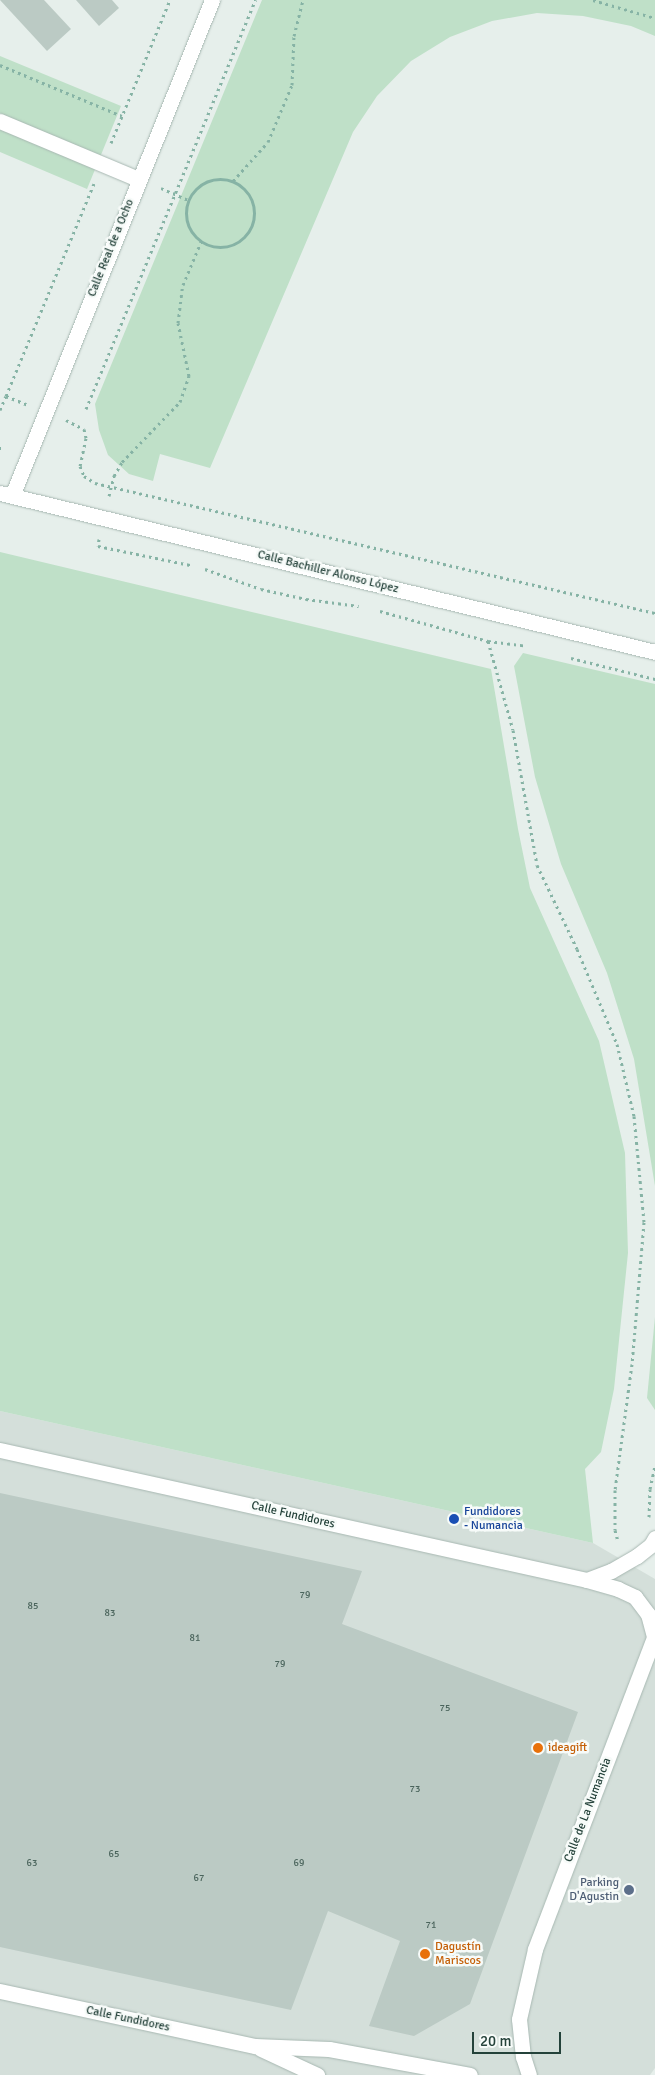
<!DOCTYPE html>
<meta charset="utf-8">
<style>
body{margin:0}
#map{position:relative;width:655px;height:2075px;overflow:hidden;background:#e6efeb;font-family:Signika,sans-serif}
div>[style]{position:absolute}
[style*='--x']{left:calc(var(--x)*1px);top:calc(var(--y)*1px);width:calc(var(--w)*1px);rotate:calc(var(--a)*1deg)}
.built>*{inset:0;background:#d4dfda}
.green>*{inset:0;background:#bfe0c8}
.building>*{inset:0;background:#bbcac4}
.path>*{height:3px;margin-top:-1.5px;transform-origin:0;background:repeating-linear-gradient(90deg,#86b3a5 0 2.5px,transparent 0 6.5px)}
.path>.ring{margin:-1.5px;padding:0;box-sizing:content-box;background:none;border:3px solid #86b3a5;border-radius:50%}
.roads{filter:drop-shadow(0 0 1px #a8b8b2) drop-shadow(0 0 1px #a8b8b2)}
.pedestrian>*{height:15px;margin:-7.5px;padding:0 7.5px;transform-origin:7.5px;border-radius:7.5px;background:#fff}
.minor>*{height:15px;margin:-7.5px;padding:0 7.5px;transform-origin:7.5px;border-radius:7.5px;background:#fff}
.tertiary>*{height:15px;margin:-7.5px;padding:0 7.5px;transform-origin:7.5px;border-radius:7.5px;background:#fff}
.dots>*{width:14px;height:14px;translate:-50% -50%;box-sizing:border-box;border:2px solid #f7fbf9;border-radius:50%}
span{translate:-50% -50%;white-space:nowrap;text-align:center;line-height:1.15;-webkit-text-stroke:5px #f7fbf9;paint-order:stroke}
.number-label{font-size:10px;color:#4a645c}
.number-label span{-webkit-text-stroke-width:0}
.street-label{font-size:12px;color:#24423a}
.transit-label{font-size:12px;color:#164399}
.left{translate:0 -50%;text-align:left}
.food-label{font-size:12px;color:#c56008}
.service-label{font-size:12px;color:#4e5e75}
.right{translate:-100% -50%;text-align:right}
.scale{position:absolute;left:472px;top:2032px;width:89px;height:22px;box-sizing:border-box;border:2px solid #24423a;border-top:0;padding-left:6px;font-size:15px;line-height:18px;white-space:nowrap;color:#24423a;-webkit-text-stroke:4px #f7fbf9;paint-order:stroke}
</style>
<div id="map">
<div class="built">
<div style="clip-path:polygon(0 1411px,593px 1543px,655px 1579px,655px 2068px,650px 2075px,0 2075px)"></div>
</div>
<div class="green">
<div style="clip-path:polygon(262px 0,655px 0,655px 36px,631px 26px,583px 16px,537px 13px,492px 21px,450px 37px,411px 61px,377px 96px,353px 132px,210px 468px,160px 454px,153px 481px,129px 474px,108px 455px,99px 430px,95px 404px)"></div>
<div style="clip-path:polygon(0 56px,121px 106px,87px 189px,0 152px)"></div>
<div style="clip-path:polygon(0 552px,491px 669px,518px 829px,530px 888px,599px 1041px,625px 1153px,628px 1253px,614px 1389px,601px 1452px,585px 1469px,593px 1543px,0 1411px)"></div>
<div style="clip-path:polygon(523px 653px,655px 684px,655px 1186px,634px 1059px,607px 973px,561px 864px,535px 777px,514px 666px)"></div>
<div style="clip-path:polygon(655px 1317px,655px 1410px,647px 1398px)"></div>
</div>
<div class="building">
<div style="clip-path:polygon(0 0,44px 0,71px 29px,47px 51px)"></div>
<div style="clip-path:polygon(76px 0,112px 0,119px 8px,99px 26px)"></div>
<div style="clip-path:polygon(0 1493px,362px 1571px,342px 1624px,578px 1712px,470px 2004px,414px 2036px,369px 2026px,400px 1941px,328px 1911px,291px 2010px,0 1947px)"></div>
</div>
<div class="path">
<div style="--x:593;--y:0;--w:65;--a:16.2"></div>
<div style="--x:0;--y:65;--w:132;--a:22.7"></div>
<div style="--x:111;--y:143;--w:155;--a:-67.6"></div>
<div class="ring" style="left:186px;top:179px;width:65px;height:65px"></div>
<div style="--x:233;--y:181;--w:52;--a:-48.1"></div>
<div style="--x:268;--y:142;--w:62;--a:-67.2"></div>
<div style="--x:292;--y:85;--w:49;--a:-87.7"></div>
<div style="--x:294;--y:36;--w:37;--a:-76"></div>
<div style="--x:161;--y:188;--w:30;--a:24"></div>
<div style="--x:6;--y:396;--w:230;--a:-67.5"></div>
<div style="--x:86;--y:409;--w:443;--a:-67.5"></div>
<div style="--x:0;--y:410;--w:15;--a:-67"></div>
<div style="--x:6;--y:396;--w:22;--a:22"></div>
<div style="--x:66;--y:420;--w:20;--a:27"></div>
<div style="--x:84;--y:429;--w:9;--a:77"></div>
<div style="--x:86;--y:438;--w:29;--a:102"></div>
<div style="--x:80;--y:466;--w:11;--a:68"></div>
<div style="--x:84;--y:476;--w:13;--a:32"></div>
<div style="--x:95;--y:483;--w:575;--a:13.07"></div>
<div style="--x:0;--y:448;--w:1;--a:0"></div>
<div style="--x:109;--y:496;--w:21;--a:-76"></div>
<div style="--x:114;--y:476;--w:16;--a:-60"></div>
<div style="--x:122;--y:462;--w:83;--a:-46"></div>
<div style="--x:180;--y:402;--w:28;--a:-71"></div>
<div style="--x:189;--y:376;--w:54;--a:-101.7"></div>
<div style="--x:178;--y:323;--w:38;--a:-83"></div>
<div style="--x:183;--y:285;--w:47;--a:-67.3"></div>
<div style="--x:99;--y:539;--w:7;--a:98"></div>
<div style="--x:98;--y:546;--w:94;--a:11.7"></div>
<div style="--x:205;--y:569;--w:59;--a:19.7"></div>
<div style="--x:261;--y:589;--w:46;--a:12.5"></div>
<div style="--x:306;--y:599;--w:53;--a:7.5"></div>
<div style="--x:380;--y:611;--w:112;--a:15.5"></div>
<div style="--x:488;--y:641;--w:38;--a:7"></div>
<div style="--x:488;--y:641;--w:92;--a:74.3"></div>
<div style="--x:513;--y:730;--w:137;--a:79.9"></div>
<div style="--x:537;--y:865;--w:93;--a:64.5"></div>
<div style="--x:577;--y:949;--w:103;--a:67.2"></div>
<div style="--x:617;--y:1044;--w:74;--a:76.7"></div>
<div style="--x:634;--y:1116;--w:106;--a:84.6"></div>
<div style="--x:644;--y:1222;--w:143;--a:94.8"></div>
<div style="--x:632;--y:1364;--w:127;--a:97.7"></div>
<div style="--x:615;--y:1490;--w:40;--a:90"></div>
<div style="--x:615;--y:1530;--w:11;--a:75"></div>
<div style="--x:571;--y:658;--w:87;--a:14"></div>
<div style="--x:649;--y:1517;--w:28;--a:-88"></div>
<div style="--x:650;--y:1489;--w:24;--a:-78"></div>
</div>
<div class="roads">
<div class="pedestrian">
<div style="--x:0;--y:121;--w:150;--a:22.8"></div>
</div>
<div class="minor">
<div style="--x:0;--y:493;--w:674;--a:13.64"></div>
<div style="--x:12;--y:496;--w:535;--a:-68.04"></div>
<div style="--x:0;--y:1450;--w:601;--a:12.49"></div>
<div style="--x:587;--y:1580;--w:32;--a:16"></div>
<div style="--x:618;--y:1589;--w:19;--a:25"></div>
<div style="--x:635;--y:1597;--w:21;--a:53"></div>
<div style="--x:648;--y:1614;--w:23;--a:75"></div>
<div style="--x:587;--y:1580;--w:26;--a:-21"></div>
<div style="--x:611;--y:1571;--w:30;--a:-30"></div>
<div style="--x:637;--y:1556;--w:18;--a:-38"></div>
<div style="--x:651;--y:1545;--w:8;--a:-60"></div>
<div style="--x:529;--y:2075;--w:19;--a:-108"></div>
<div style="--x:523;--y:2057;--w:38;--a:-96"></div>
<div style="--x:519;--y:2019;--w:72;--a:-77.1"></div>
<div style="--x:535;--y:1949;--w:337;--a:-69.1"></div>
</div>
<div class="tertiary">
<div style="--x:0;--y:1991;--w:261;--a:12.2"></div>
<div style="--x:255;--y:2046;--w:74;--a:2.3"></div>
<div style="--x:329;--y:2049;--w:143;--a:10.4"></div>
<div style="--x:261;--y:2049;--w:62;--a:24.9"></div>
</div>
</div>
<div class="dots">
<div style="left:454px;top:1519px;background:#1a4fb4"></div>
<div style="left:538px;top:1748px;background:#e8710a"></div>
<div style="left:629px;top:1890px;background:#5c6f8a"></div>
<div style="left:425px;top:1954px;background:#e8710a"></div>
</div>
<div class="number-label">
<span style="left:305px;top:1596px">79</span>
<span style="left:33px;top:1607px">85</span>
<span style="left:110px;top:1614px">83</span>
<span style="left:195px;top:1639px">81</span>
<span style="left:280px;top:1665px">79</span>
<span style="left:445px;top:1709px">75</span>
<span style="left:415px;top:1790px">73</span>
<span style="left:114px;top:1855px">65</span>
<span style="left:32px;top:1864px">63</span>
<span style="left:299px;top:1864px">69</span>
<span style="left:199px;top:1879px">67</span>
<span style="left:431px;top:1926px">71</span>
</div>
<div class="street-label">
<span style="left:111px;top:248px;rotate:-68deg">Calle Real de a Ocho</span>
<span style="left:328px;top:572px;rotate:14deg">Calle Bachiller Alonso López</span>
<span style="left:293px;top:1515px;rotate:13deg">Calle Fundidores</span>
<span style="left:588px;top:1810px;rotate:-69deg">Calle de La Numancia</span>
<span style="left:128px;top:2019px;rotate:12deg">Calle Fundidores</span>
</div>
<div class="transit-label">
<span class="left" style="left:464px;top:1519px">Fundidores<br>- Numancia</span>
</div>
<div class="food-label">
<span class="left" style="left:548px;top:1748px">ideagift</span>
<span class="left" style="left:435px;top:1954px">Dagustín<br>Mariscos</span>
</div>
<div class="service-label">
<span class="right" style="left:619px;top:1890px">Parking<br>D'Agustin</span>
</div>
<div class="scale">20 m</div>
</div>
